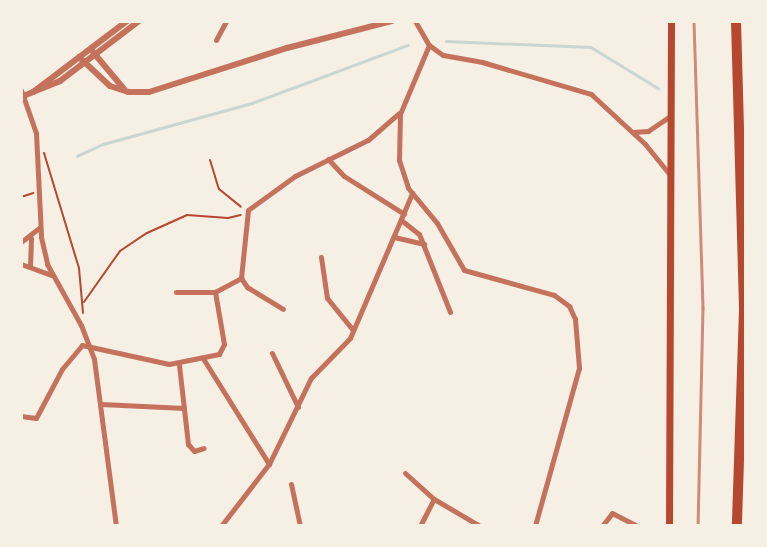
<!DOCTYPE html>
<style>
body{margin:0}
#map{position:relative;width:767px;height:547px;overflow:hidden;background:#f6efe4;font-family:Roboto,sans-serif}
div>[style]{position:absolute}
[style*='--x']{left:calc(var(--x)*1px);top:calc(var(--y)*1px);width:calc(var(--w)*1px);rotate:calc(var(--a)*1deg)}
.stream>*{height:2.5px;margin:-1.25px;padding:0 1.25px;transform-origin:1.25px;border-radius:1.25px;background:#c9d6d2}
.path>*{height:2px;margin:-1px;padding:0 1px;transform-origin:1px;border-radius:1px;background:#b5482f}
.minor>*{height:5px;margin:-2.5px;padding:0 2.5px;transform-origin:2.5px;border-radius:2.5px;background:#c5725c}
.tertiary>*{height:6px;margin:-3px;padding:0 3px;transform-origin:3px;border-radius:3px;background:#c5725c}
.secondary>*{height:7px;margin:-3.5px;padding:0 3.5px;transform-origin:3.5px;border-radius:3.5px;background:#b5482f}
.motorway>*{height:10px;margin:-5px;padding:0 5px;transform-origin:5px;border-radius:5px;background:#b5482f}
.rail>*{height:2.5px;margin:-1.25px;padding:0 1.25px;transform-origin:1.25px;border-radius:1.25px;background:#cf8b77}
span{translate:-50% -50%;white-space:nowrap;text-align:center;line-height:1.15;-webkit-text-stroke:5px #f6efe4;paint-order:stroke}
.frame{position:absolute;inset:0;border:23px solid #f6efe4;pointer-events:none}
</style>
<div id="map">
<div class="stream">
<div style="--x:446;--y:41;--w:145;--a:2.4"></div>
<div style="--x:591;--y:47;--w:79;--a:31.5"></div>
<div style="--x:77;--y:156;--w:29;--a:-25"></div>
<div style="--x:103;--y:144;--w:155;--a:-15.4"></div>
<div style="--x:252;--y:103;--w:166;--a:-20.4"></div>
</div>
<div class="path">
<div style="--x:44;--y:153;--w:120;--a:73.1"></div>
<div style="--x:79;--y:268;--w:45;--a:84.9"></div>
<div style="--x:210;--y:160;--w:30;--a:73"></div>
<div style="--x:219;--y:189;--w:28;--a:39"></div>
<div style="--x:21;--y:197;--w:13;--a:-18"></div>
<div style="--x:84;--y:302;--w:62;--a:-54.8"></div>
<div style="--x:120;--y:251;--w:32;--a:-34"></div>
<div style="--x:147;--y:233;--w:44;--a:-24.2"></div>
<div style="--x:187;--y:215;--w:41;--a:4.2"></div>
<div style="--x:228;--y:218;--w:13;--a:-13"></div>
</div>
<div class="minor">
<div style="--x:415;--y:21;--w:28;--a:60"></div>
<div style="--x:429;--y:45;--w:17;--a:36"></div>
<div style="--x:443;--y:55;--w:40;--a:10"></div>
<div style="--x:482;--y:62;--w:114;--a:16.4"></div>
<div style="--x:591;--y:94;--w:74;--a:42.8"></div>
<div style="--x:645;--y:144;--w:38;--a:51"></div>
<div style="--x:216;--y:40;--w:21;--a:-62"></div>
<div style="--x:429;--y:45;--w:75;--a:112.8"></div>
<div style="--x:400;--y:114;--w:46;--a:91.2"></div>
<div style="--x:399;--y:160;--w:29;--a:72"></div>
<div style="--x:408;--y:188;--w:45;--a:50.4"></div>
<div style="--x:437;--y:223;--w:54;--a:60.1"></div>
<div style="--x:464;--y:270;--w:93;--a:15.5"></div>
<div style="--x:554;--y:295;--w:19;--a:36"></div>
<div style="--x:569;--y:306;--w:14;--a:65"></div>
<div style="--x:575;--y:319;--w:49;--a:85.3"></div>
<div style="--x:579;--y:368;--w:164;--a:105.6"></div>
<div style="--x:21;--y:90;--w:46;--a:70.8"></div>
<div style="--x:36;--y:133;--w:104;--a:87.2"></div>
<div style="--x:41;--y:237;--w:28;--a:77"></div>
<div style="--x:47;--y:264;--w:70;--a:60.9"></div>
<div style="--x:81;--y:325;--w:36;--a:69"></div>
<div style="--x:94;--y:359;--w:168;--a:82.5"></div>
<div style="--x:633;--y:132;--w:15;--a:-4"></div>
<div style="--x:648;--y:131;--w:27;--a:-34"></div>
<div style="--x:328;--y:159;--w:23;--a:47"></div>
<div style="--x:344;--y:176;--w:71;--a:32.3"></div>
<div style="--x:401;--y:220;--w:23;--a:38"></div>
<div style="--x:419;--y:234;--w:84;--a:68.3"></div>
<div style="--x:394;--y:237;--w:31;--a:13"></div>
<div style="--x:21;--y:242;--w:24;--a:-38"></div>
<div style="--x:321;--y:257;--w:41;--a:81.7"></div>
<div style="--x:327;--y:298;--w:41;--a:50.9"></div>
<div style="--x:21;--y:264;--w:32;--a:20"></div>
<div style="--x:30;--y:267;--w:29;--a:-88"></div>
<div style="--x:241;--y:278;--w:11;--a:56"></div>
<div style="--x:247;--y:287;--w:42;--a:31.4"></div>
<div style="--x:215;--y:292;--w:30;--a:-28"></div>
<div style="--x:241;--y:278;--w:68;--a:-84.1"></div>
<div style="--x:248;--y:210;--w:58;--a:-35.9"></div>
<div style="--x:295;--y:176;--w:81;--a:-26.3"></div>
<div style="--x:368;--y:140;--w:41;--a:-41.1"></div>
<div style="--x:272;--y:353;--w:60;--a:64.3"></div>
<div style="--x:204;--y:360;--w:123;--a:58"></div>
<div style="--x:179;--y:365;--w:80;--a:83.5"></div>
<div style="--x:188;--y:444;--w:9;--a:49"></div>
<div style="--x:194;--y:451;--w:10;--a:-17"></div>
<div style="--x:101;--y:404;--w:83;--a:2.8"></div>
<div style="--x:21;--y:416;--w:15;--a:8"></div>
<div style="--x:36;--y:418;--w:55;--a:-62"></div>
<div style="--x:62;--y:369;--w:31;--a:-50"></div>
<div style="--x:82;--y:345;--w:89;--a:12.3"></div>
<div style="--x:169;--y:364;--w:51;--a:-11.3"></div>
<div style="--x:219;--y:354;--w:11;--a:-63"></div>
<div style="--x:224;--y:344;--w:53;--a:-99.8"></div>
<div style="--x:215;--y:292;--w:39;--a:180"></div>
<div style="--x:405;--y:473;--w:39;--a:42"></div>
<div style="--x:434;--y:499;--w:53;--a:30.4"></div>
<div style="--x:291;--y:484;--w:43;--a:77.9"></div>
<div style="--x:221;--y:526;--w:78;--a:-52.3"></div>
<div style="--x:269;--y:464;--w:96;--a:-64"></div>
<div style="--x:311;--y:378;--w:56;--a:-45.7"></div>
<div style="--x:350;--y:338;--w:158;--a:-66.8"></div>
<div style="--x:420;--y:526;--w:30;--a:-63"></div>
<div style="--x:602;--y:526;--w:16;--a:-52"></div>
<div style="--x:612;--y:513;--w:28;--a:27"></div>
</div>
<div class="tertiary">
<div style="--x:127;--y:21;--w:118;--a:142.9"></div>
<div style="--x:33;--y:92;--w:29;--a:-22"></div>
<div style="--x:60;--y:81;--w:99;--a:-37.2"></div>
<div style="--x:93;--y:52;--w:48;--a:50"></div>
<div style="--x:79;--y:57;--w:42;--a:43.1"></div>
<div style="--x:110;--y:86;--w:19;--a:18"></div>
<div style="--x:128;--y:92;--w:21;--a:0"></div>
<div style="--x:149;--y:92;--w:145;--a:-17.7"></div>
<div style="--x:287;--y:48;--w:108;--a:-14.4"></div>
<div style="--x:21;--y:97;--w:13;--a:-23"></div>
</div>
<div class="secondary">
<div style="--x:669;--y:526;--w:505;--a:-89.77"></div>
</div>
<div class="motorway">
<div style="--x:736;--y:21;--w:289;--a:88.4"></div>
<div style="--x:744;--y:310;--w:216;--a:91.9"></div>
</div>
<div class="rail">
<div style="--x:694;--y:21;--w:287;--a:88.2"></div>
<div style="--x:703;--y:308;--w:218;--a:91.3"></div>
</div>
<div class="frame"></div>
</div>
